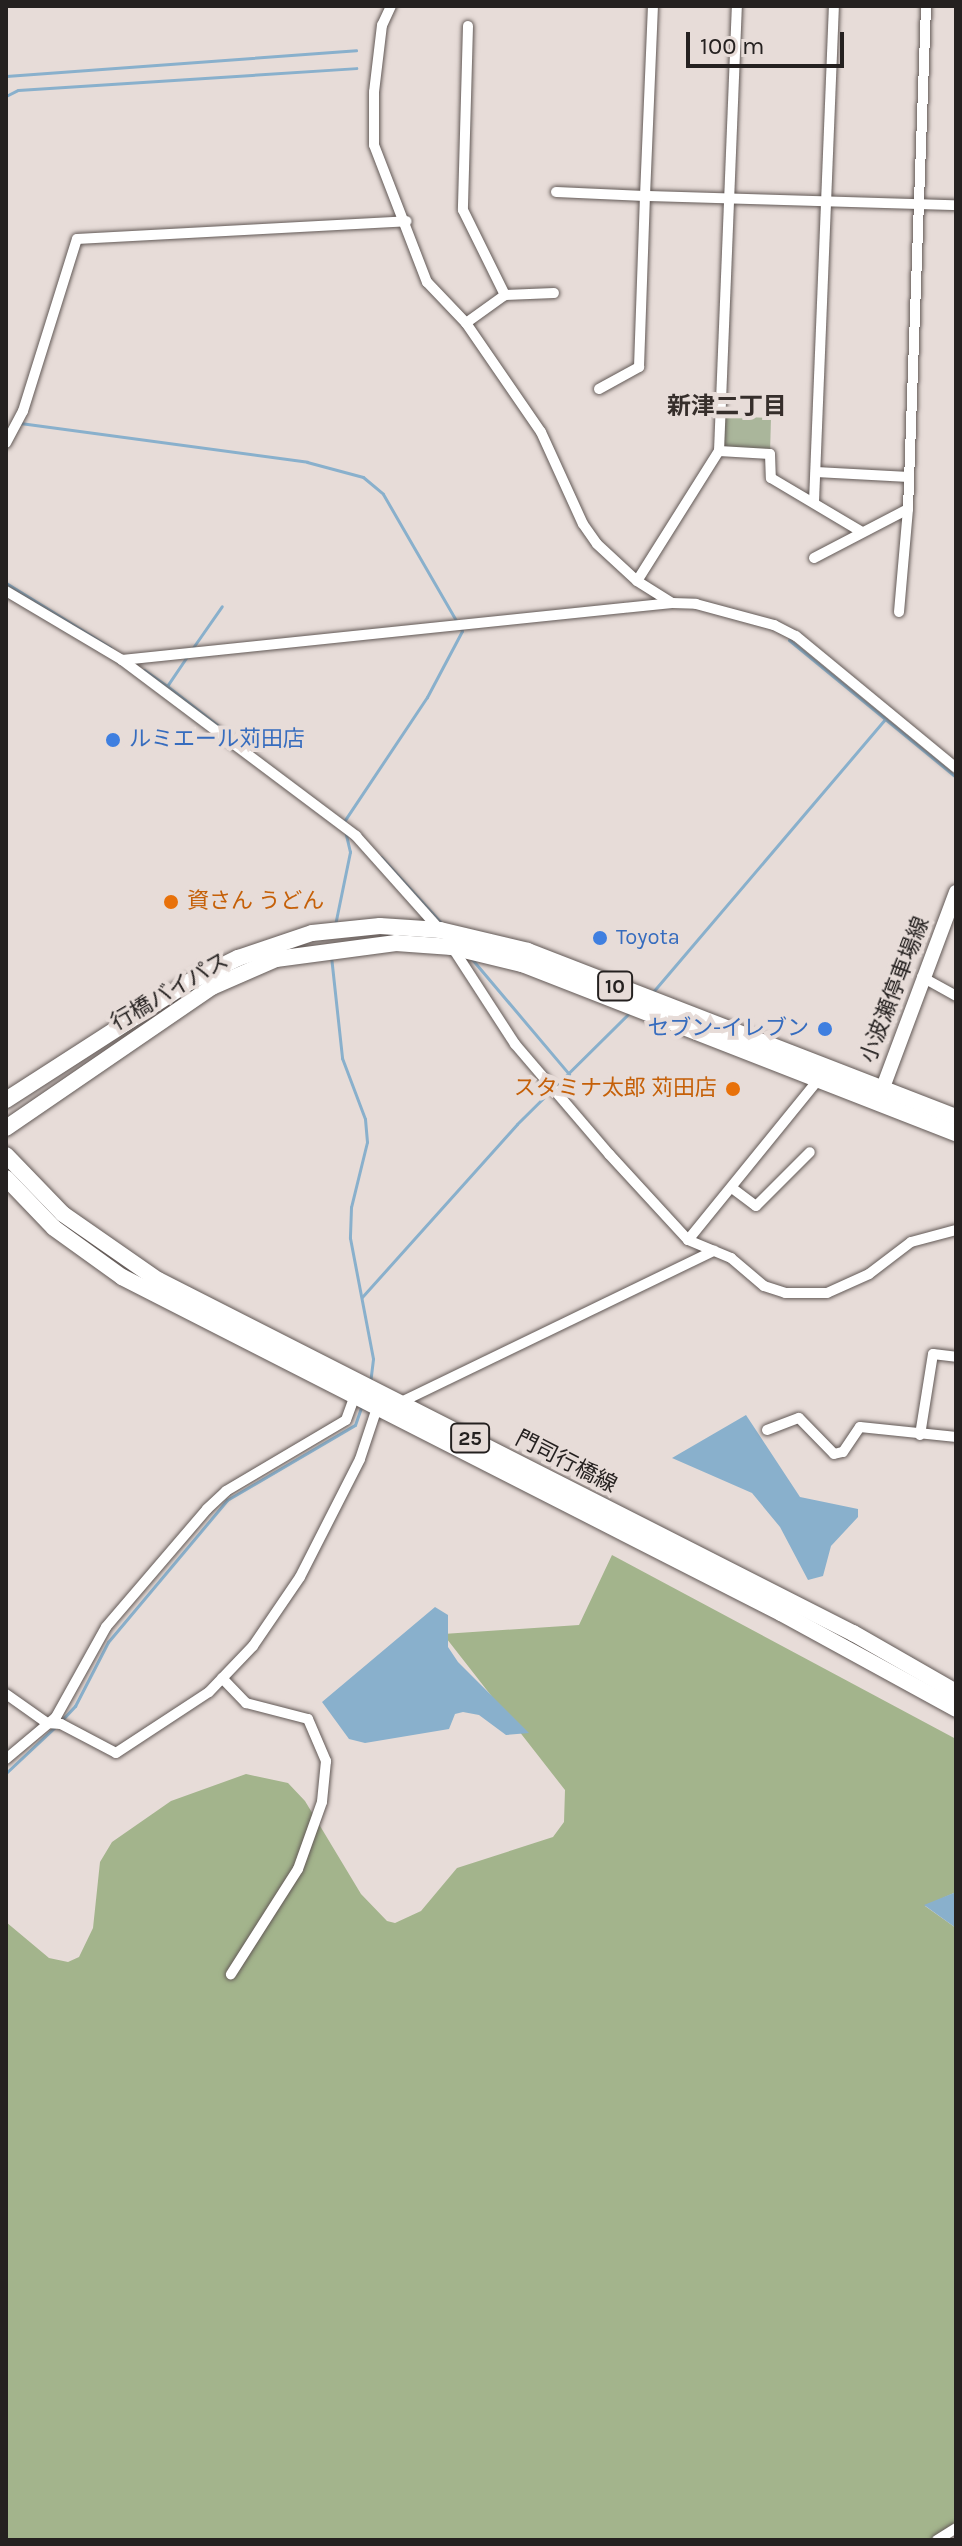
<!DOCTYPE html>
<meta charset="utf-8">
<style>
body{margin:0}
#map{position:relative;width:962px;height:2546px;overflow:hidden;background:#e7dcd8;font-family:Karla,"Noto Sans JP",sans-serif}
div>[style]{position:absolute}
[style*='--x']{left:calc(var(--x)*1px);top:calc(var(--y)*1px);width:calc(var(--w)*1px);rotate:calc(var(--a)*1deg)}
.green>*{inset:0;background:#aab69b}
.forest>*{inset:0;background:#a3b48c}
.water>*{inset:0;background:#89b0cc}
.stream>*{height:3px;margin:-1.5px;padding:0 1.5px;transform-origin:1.5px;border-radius:1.5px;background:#89b0cc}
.roads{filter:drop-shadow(0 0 2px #625956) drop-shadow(0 0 2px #625956)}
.minor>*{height:10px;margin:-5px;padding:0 5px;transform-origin:5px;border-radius:5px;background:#fff}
.secondary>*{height:14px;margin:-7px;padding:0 7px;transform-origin:7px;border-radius:7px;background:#fff}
.primary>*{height:16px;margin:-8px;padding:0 8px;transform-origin:8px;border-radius:8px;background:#fff}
.trunk>*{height:16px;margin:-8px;padding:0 8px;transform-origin:8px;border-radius:8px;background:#fff}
.dots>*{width:22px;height:22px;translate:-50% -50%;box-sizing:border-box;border:4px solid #e7dcd8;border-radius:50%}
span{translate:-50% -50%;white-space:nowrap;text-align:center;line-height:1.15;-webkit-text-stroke:8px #e7dcd8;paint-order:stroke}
.shield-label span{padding:2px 6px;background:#e7dcd8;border:2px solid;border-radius:6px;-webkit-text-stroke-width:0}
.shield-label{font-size:20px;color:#252120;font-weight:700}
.shop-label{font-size:22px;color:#366cbe}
.left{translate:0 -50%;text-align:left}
.right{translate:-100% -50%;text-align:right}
.food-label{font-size:22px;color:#c56008}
.street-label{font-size:22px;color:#252120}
.neighbourhood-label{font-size:24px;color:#362e2b;font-weight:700}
.frame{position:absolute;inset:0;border:8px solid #252120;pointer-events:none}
.scale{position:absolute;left:686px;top:32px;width:158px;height:36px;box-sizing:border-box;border:4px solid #252120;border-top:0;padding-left:10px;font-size:24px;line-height:28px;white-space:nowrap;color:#252120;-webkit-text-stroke:6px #e7dcd8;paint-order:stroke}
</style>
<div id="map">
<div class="green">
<div style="clip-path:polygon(721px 416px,771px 418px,770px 454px,719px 451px)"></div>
</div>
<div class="forest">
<div style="clip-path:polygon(612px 1555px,956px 1739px,956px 1892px,925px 1906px,956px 1928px,956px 2526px,931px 2540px,6px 2540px,6px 1922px,49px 1958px,68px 1962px,79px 1957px,93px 1928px,100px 1862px,112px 1842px,171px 1801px,246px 1774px,288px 1783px,305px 1801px,361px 1894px,387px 1921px,395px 1923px,421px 1911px,457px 1868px,553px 1837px,564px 1822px,565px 1790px,443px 1634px,579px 1625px)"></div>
</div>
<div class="water">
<div style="clip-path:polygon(746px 1415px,800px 1497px,858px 1509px,858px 1517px,831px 1546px,823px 1576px,808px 1580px,780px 1527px,752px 1493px,672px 1458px)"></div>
<div style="clip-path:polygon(435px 1607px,448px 1615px,448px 1647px,458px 1662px,529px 1733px,506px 1735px,479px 1715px,463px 1712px,455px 1714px,449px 1729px,365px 1743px,349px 1739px,322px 1702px)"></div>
<div style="clip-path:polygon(956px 1892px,956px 1928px,924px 1905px)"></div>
</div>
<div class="stream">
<div style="--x:6;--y:76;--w:351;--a:-4.2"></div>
<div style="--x:6;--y:96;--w:13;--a:-27"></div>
<div style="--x:18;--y:90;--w:339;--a:-3.7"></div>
<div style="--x:20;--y:423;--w:290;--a:7.7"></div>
<div style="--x:307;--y:462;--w:58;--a:15"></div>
<div style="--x:363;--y:477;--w:26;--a:40"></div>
<div style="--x:383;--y:494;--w:158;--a:60"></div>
<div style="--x:462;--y:631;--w:75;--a:117.9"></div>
<div style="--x:427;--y:697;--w:151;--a:123.7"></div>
<div style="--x:6;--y:583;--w:123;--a:31.8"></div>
<div style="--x:789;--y:640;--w:216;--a:39.4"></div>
<div style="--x:192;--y:649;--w:52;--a:-55.1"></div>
<div style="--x:188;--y:655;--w:37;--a:124"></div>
<div style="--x:167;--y:686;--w:103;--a:37.9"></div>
<div style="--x:144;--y:670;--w:28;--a:35"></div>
<div style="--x:381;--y:857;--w:92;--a:47.6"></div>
<div style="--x:335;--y:925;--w:75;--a:-78.4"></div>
<div style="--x:350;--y:852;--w:22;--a:-103"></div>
<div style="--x:331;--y:956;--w:103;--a:83.8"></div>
<div style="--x:342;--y:1058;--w:65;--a:69.3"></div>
<div style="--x:365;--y:1119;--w:23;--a:85"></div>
<div style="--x:367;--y:1142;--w:67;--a:103.8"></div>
<div style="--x:351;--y:1207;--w:31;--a:92"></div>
<div style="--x:350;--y:1238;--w:123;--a:79.2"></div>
<div style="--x:373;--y:1359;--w:23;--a:97"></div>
<div style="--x:471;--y:958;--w:152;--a:49.8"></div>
<div style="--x:652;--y:993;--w:360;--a:-49.6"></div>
<div style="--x:362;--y:1297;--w:232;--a:-48.1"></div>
<div style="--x:517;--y:1124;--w:161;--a:-44.7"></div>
<div style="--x:61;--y:1721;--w:21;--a:-47"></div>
<div style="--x:75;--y:1706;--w:72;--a:-62.7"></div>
<div style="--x:108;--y:1642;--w:185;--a:-50"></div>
<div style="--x:227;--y:1500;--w:148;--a:-30.4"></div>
<div style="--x:355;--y:1425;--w:21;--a:-71"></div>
<div style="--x:6;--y:1773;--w:67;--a:-43.2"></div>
</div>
<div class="roads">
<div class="minor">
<div style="--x:391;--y:6;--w:21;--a:115"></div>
<div style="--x:382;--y:25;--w:67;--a:96.8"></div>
<div style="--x:374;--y:92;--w:53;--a:90"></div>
<div style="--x:374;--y:145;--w:147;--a:68.9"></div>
<div style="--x:427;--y:282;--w:57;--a:46.4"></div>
<div style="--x:466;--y:323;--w:132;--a:55.5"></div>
<div style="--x:541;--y:432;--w:101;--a:65.5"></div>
<div style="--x:583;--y:524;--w:24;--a:55"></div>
<div style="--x:597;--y:544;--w:54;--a:42.8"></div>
<div style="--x:637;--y:581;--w:41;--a:32.2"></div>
<div style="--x:468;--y:26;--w:184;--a:91.6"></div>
<div style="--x:463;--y:210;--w:95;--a:63.7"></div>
<div style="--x:556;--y:192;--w:89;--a:2.6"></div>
<div style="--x:645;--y:196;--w:190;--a:-87.6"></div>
<div style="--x:466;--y:323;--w:48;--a:-35.7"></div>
<div style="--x:505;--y:295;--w:49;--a:-2.3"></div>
<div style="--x:599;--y:389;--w:46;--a:-28.8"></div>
<div style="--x:639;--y:367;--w:171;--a:-88"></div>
<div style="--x:645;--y:196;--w:311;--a:1.7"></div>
<div style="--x:6;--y:443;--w:36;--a:-62"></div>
<div style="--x:23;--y:411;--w:180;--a:-72.6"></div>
<div style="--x:77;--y:239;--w:330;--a:-3.1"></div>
<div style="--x:719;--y:451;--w:51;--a:3.4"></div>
<div style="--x:770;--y:454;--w:24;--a:88"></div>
<div style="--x:771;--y:478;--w:106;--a:30.7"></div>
<div style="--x:816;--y:472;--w:93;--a:3.1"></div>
<div style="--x:814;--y:502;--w:496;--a:-87.7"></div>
<div style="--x:814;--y:558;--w:106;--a:-27.5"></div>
<div style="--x:637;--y:581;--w:154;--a:-57.8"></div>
<div style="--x:719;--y:451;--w:445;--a:-87.7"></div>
<div style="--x:6;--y:591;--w:135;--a:30.7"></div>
<div style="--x:122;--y:660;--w:293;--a:36.9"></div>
<div style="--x:356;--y:836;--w:127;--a:48.2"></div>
<div style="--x:899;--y:612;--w:103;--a:-85"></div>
<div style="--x:908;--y:509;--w:503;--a:-87.95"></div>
<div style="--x:122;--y:660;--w:553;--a:-5.92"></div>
<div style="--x:672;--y:603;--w:24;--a:2"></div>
<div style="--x:696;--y:604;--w:81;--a:15.1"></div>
<div style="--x:774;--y:625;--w:25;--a:27"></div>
<div style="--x:796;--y:636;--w:207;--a:39.5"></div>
<div style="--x:452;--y:947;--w:116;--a:57"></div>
<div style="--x:515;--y:1044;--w:145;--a:49.5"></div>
<div style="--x:609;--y:1154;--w:117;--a:47.4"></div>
<div style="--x:688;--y:1240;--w:47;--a:22.7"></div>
<div style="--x:731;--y:1258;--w:43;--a:40.3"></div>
<div style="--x:764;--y:1286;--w:22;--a:18"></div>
<div style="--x:785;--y:1293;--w:42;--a:0"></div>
<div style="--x:827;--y:1293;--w:46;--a:-24.3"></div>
<div style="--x:869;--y:1274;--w:53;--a:-37.3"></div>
<div style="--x:911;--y:1242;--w:47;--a:-14.9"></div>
<div style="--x:922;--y:977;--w:39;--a:29"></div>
<div style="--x:732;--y:1188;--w:30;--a:37"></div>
<div style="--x:756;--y:1206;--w:76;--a:-45"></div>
<div style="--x:688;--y:1240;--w:205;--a:-50.9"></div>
<div style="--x:399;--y:1403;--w:350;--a:-25.8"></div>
<div style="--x:767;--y:1430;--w:34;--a:-21"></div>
<div style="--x:799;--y:1418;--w:50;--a:45.8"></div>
<div style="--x:834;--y:1454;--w:9;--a:-13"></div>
<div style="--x:843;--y:1452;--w:30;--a:-56"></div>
<div style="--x:860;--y:1427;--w:97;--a:5.9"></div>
<div style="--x:920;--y:1435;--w:82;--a:-80.9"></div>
<div style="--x:933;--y:1354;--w:23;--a:7"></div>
<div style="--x:222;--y:1678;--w:35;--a:46"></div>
<div style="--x:246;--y:1703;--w:64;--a:14.5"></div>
<div style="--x:308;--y:1719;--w:46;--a:66.8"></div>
<div style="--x:326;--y:1761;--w:41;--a:95.6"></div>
<div style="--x:322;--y:1802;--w:71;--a:109.7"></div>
<div style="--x:298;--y:1869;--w:125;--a:122.5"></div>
<div style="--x:6;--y:1694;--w:50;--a:35.3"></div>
<div style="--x:47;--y:1723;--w:14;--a:4"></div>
<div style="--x:61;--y:1724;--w:62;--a:27.8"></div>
<div style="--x:116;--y:1753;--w:111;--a:-33.3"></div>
<div style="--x:209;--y:1692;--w:64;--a:-46.3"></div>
<div style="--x:253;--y:1646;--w:83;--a:-55.7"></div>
<div style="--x:300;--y:1577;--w:132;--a:-63"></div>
<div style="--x:360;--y:1459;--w:57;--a:-71.6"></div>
<div style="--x:6;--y:1759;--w:65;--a:-40"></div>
<div style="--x:56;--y:1717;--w:103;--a:-60.9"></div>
<div style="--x:106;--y:1627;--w:155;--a:-49.4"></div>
<div style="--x:207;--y:1509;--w:26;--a:-43"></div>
<div style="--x:226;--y:1491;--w:139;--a:-30.6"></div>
<div style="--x:346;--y:1420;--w:30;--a:-70"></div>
<div style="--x:937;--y:2540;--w:22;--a:-32"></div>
</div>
<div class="secondary">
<div style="--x:879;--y:1098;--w:220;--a:-69.5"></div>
</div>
<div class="primary">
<div style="--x:6;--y:1155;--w:82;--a:46"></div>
<div style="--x:63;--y:1214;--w:116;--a:34.8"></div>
<div style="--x:158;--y:1280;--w:780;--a:26.93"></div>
<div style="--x:853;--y:1633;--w:119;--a:29.8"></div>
<div style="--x:6;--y:1178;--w:69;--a:46.2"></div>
<div style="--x:54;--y:1228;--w:84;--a:35.8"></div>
<div style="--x:122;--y:1277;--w:740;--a:27.02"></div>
<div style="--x:781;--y:1613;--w:200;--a:28.7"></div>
</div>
<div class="trunk">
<div style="--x:6;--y:1100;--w:218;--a:-32.8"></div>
<div style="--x:189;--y:982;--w:55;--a:-26.1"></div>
<div style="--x:238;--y:958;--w:78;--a:-18.7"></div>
<div style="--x:312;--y:933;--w:68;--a:-5.9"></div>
<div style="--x:380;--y:926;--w:60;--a:3.8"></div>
<div style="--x:440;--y:930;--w:90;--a:13.4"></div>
<div style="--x:528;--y:951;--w:459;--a:21.2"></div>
<div style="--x:6;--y:1128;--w:250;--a:-34.4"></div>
<div style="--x:212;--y:987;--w:70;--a:-23.6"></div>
<div style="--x:276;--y:959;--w:121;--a:-7.6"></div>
<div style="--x:396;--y:943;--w:56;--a:4.1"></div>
<div style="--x:452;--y:947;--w:72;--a:13.7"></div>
<div style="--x:522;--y:964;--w:466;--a:21.3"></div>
</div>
</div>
<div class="dots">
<div style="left:113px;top:740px;background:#3f7fe0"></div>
<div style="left:171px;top:902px;background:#e8710a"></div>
<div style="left:600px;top:938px;background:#3f7fe0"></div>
<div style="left:825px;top:1029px;background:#3f7fe0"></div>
<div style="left:733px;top:1089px;background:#e8710a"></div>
</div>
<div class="shield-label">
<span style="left:615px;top:986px">10</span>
<span style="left:470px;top:1438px">25</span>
</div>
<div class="shop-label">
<span class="left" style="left:129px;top:740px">ルミエール苅田店</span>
<span class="left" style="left:616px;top:938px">Toyota</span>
<span class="right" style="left:809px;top:1029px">セブン-イレブン</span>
</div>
<div class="food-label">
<span class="left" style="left:187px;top:902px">資さん うどん</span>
<span class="right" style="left:717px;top:1089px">スタミナ太郎 苅田店</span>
</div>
<div class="street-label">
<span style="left:895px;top:990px;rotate:-69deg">小波瀬停車場線</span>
<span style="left:170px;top:992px;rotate:-30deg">行橋バイパス</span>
<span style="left:566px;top:1462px;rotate:27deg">門司行橋線</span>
</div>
<div class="neighbourhood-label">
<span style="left:727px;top:407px">新津二丁目</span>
</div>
<div class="frame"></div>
<div class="scale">100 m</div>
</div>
